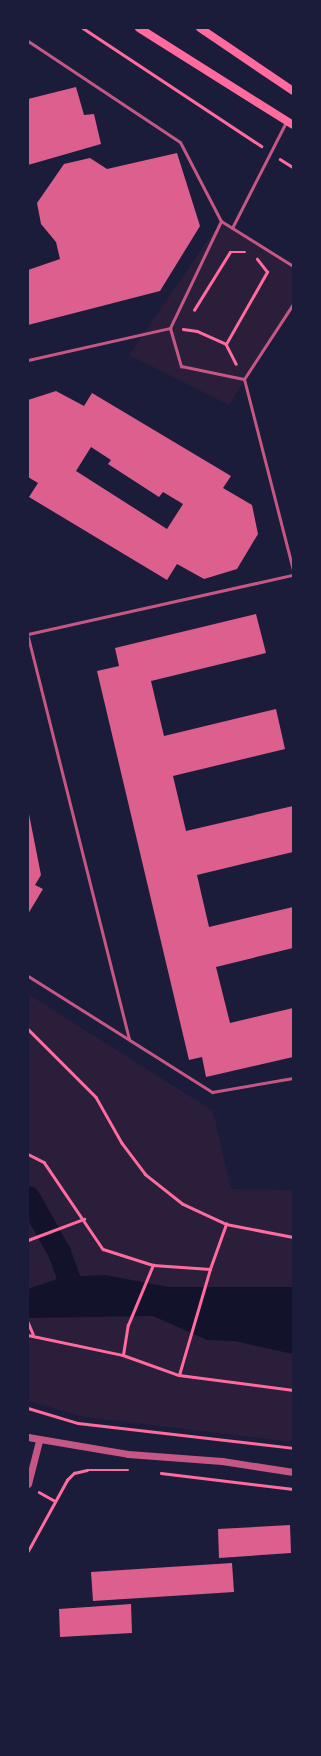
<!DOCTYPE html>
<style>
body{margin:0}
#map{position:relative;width:321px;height:1756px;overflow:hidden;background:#1b1b3a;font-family:Quicksand,sans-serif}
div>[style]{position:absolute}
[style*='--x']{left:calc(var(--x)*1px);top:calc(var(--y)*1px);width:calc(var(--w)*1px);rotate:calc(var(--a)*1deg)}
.green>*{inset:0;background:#2a1e3b}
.water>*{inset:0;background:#12122b}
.canal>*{height:23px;margin:-11.5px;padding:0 11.5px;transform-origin:11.5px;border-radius:11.5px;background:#12122b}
.building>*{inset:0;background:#dd5f8e}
.path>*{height:2.5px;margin:-1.25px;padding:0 1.25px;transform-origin:1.25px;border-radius:1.25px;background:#ff6b9d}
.service>*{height:3px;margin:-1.5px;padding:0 1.5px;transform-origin:1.5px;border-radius:1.5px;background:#c65784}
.tertiary>*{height:7px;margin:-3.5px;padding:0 3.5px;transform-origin:3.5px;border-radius:3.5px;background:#c65784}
.secondary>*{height:8px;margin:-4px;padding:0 4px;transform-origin:4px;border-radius:4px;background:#ff6b9d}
span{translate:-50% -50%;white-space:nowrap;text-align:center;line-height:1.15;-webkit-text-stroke:3px #1b1b3a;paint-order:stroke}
.frame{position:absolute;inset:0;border:29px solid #1b1b3a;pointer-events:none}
</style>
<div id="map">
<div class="green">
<div style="clip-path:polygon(221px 221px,293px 266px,293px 305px,229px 405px,129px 355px)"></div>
<div style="clip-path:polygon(28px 994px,213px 1111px,231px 1189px,293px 1190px,293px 1442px,85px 1417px,28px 1401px)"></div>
</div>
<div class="water">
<div style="clip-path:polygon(105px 1275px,168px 1287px,293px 1287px,293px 1354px,234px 1341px,207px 1340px,153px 1316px,28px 1318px,28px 1289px,63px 1277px)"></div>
</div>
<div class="canal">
<div style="--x:28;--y:1197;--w:63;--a:60.6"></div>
<div style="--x:59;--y:1252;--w:41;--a:70.3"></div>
</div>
<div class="building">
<div style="clip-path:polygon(76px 87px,84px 115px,94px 114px,101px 144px,28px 165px,28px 99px)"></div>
<div style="clip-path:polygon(177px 153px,200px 226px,160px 291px,28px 325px,28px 270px,60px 259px,56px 242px,41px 224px,37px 203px,64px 164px,90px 158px,107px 169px)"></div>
<div style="clip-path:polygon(evenodd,56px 391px,84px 406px,92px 393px,231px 476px,223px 488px,252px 505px,258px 534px,237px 569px,204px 579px,177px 564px,167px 580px,29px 497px,38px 483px,28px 477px,28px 400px,56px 391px,91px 447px,111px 460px,108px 464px,159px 497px,163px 492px,183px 504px,167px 529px,76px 471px,91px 447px)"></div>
<div style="clip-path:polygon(256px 614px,266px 653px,151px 681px,164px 736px,276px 709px,285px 749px,173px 776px,186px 831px,293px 806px,293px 852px,197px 875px,209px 927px,293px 907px,293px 948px,216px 967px,230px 1023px,293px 1008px,293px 1057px,206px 1077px,202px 1057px,189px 1060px,97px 671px,119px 666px,115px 648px)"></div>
<div style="clip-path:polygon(29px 814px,41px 875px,35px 885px,43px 889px,28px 914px)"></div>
<div style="clip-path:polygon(290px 1525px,291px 1553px,219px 1558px,218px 1529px)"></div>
<div style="clip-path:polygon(232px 1563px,234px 1592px,93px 1601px,91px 1572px)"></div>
<div style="clip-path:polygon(131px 1604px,132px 1633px,60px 1637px,59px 1609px)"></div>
</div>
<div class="path">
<div style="--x:83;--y:28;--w:214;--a:33.5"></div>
<div style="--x:280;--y:159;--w:15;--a:32"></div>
<div style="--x:194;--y:310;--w:68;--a:-58.2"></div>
<div style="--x:230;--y:252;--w:15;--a:0"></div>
<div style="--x:183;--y:329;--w:14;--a:8"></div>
<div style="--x:197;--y:331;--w:32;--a:24"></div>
<div style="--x:226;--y:344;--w:22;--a:63"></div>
<div style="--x:226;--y:344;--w:83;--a:-60.3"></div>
<div style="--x:267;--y:272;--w:16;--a:-128"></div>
<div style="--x:28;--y:1029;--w:96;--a:45"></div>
<div style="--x:96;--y:1097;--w:53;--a:60.5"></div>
<div style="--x:122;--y:1143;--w:39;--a:53"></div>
<div style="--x:145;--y:1174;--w:48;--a:38.3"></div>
<div style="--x:183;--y:1204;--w:47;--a:24.9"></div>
<div style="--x:226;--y:1224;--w:68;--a:11"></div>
<div style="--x:28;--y:1154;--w:18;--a:27"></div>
<div style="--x:44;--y:1162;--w:105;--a:55.9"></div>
<div style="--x:103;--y:1249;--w:52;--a:17.7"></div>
<div style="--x:153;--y:1265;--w:57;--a:4"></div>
<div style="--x:210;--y:1269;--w:48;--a:-70.4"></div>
<div style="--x:28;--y:1240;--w:60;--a:-20.6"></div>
<div style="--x:28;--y:1322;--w:13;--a:67"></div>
<div style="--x:28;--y:1335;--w:97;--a:11.9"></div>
<div style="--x:123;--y:1355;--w:59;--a:19.7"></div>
<div style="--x:179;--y:1375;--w:115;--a:7.5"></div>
<div style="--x:123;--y:1355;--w:30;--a:-81"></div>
<div style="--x:128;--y:1325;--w:65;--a:-67.4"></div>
<div style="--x:179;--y:1375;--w:110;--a:-73.7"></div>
<div style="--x:28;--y:1408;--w:52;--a:16.7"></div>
<div style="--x:78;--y:1423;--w:216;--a:6.6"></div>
<div style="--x:161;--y:1473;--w:133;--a:6.9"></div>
<div style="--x:39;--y:1492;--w:18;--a:29"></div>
<div style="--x:28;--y:1551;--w:81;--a:-61.2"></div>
<div style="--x:67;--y:1480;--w:10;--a:-45"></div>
<div style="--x:74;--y:1473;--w:13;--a:-13"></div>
<div style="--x:87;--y:1470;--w:41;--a:0"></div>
</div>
<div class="service">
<div style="--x:28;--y:41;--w:182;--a:33.6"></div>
<div style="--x:180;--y:142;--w:89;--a:62.6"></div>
<div style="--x:221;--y:221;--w:85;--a:32"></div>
<div style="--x:221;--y:221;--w:119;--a:115.5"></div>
<div style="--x:170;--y:328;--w:40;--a:74"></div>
<div style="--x:181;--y:366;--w:64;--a:11.7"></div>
<div style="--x:244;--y:379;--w:90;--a:-56.8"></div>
<div style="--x:232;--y:228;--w:119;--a:-63"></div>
<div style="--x:28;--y:360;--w:146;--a:-12.7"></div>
<div style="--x:244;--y:379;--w:197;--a:75.6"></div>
<div style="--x:28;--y:634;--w:271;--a:-12.6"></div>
<div style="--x:28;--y:637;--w:415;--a:75.9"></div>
<div style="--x:28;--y:976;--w:218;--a:32.2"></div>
<div style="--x:212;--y:1092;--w:82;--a:-9.8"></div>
</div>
<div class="tertiary">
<div style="--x:28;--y:1437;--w:101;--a:9.6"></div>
<div style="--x:128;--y:1454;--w:94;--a:4.3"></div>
<div style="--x:222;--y:1461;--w:72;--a:8.8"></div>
<div style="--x:28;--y:1484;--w:44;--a:-75.7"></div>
</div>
<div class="secondary">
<div style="--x:139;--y:28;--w:182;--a:32.2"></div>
<div style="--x:200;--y:28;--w:112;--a:34.1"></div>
</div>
<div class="frame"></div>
</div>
